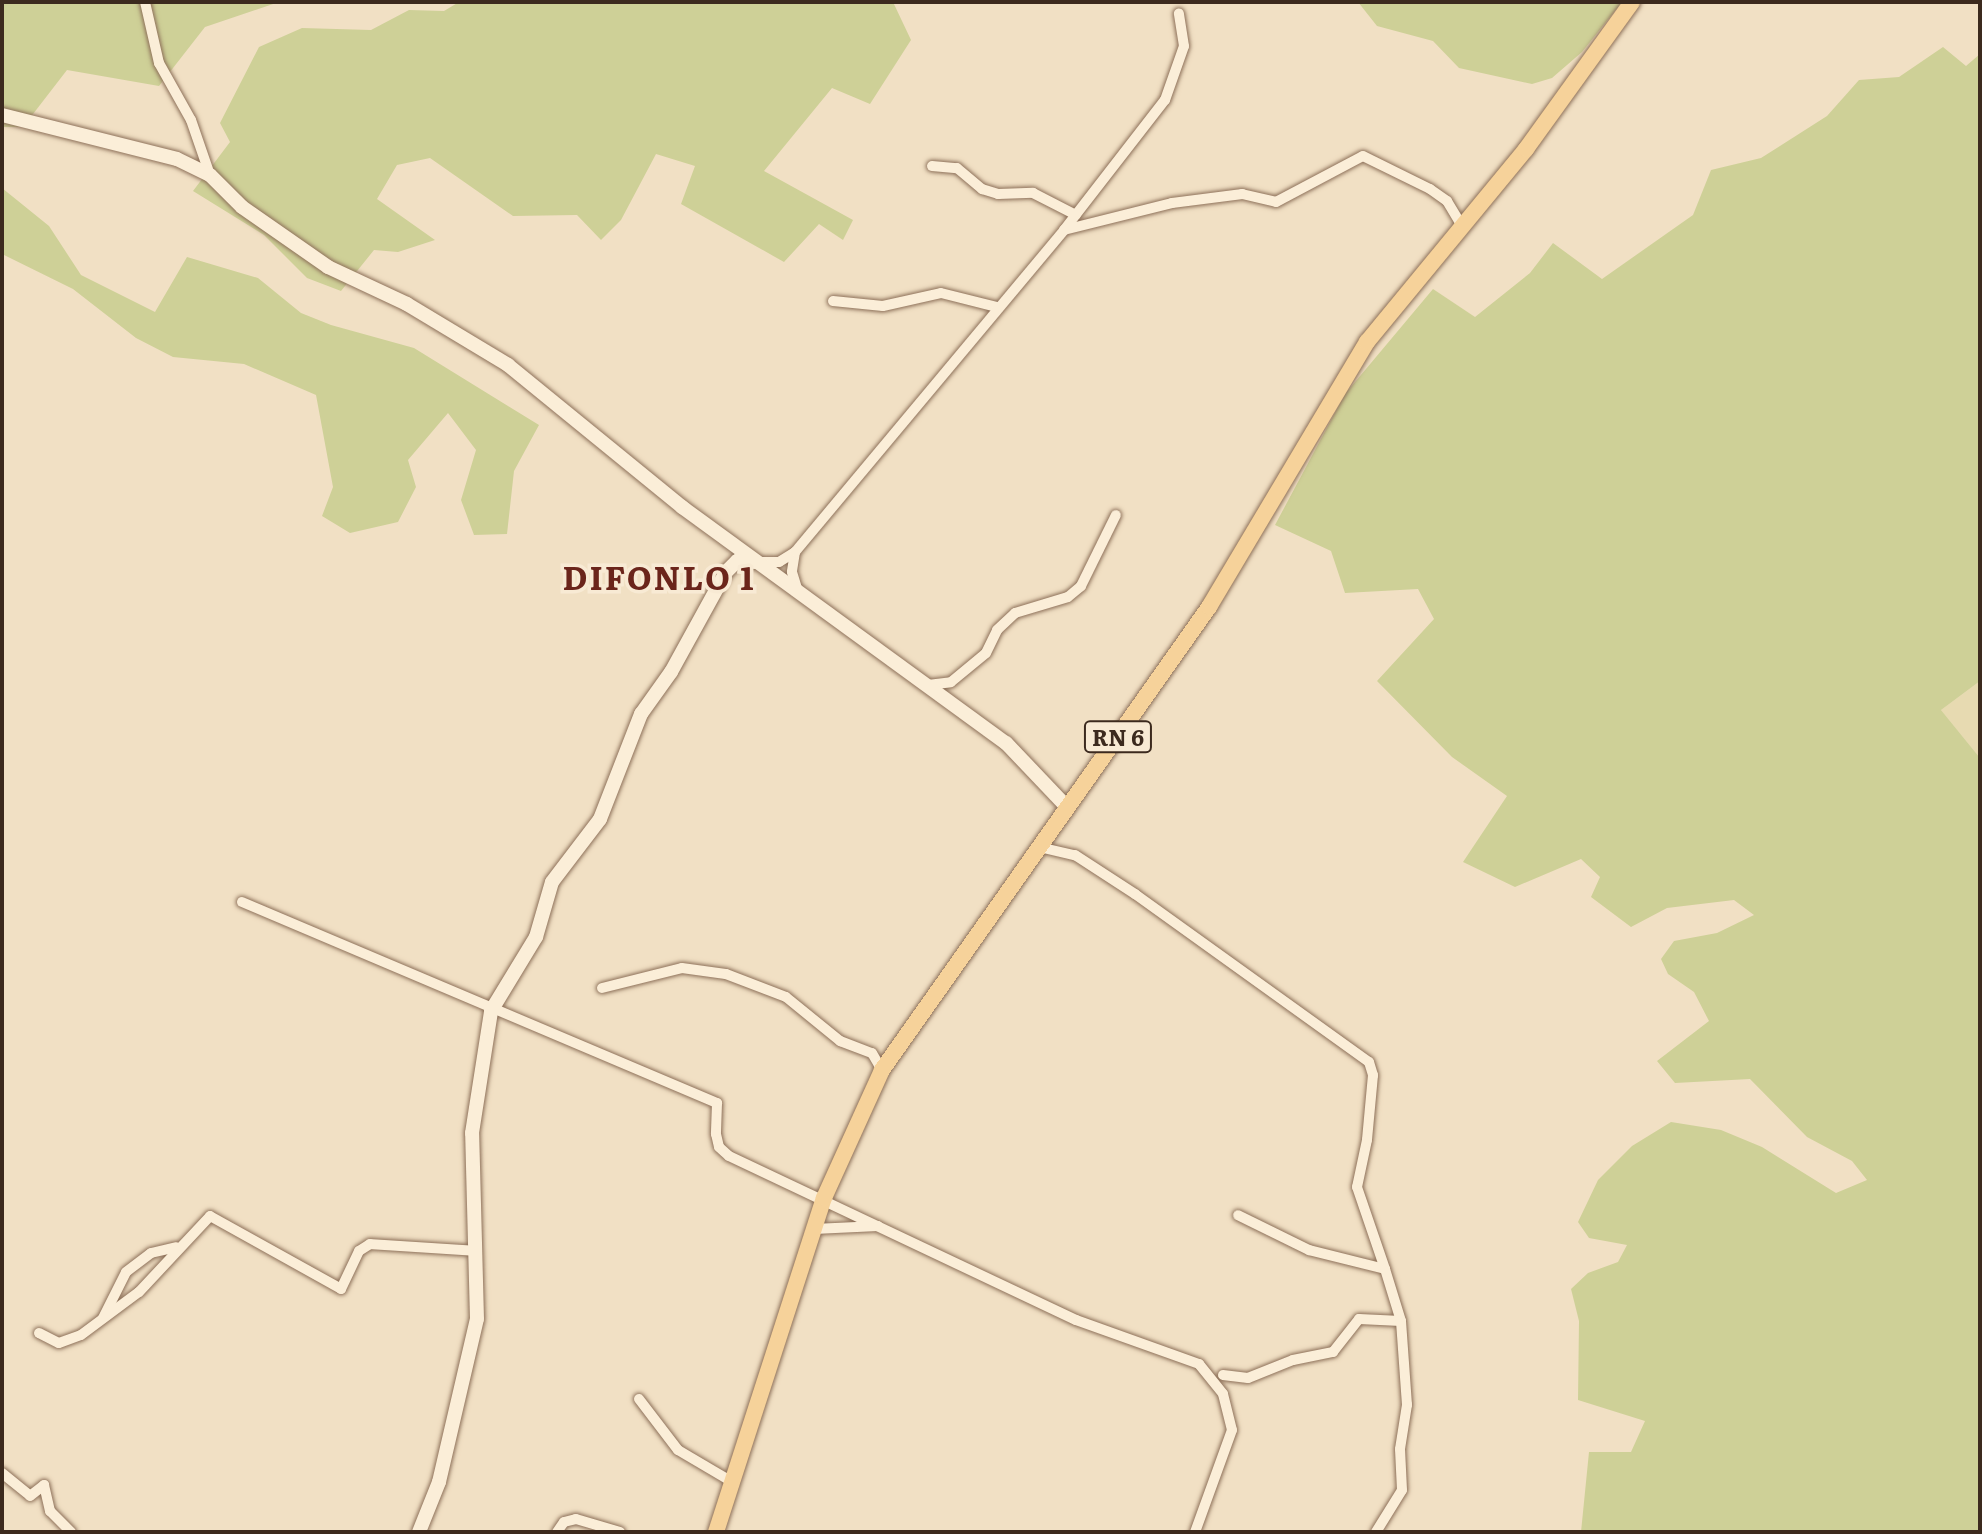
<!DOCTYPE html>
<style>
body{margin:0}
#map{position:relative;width:1982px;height:1534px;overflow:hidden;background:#f1e0c4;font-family:Literata,serif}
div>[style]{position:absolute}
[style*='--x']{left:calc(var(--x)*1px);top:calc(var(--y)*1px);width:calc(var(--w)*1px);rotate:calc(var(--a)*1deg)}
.farmland>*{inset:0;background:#e7dab1}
.green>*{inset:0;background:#ced097}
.roads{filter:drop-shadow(0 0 2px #8d7059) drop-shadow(0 0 2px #8d7059)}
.street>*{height:10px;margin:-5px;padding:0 5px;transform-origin:5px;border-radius:5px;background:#fbeed8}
.secondary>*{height:14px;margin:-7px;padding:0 7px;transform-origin:7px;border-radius:7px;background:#fbeed8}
.primary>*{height:16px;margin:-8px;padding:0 8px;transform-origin:8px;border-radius:8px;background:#f6d29a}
span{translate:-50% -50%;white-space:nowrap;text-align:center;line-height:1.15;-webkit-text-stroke:7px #f8ead4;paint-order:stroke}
.shield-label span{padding:2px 6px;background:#f8ead4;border:2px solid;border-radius:6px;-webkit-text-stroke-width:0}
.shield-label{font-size:22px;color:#3c2a1e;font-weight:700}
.district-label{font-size:32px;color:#6b251b;font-weight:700;letter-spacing:2px}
.frame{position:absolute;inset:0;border:4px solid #3c2a1e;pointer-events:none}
</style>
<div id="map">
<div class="farmland">
<div style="clip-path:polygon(1980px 681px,1980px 758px,1941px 710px)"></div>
</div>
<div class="green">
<div style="clip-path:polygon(2px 2px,279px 2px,205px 27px,159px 86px,67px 70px,23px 127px,2px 127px)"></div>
<div style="clip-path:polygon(459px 2px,893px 2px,911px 40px,870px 104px,832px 88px,764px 171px,853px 220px,843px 240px,819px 224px,784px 262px,681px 204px,695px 166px,656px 154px,621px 220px,601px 240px,577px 215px,513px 216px,430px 158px,397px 165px,377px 199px,435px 240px,398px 252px,374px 250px,341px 291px,307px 278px,264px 235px,193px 191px,230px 142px,220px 123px,259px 47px,302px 28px,371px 30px,409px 10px,444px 11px)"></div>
<div style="clip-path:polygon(1358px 2px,1622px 2px,1582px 52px,1552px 78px,1532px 84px,1459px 68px,1433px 41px,1377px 26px)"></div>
<div style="clip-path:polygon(1943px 47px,1966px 66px,1980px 54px,1980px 681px,1941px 710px,1980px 758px,1980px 1532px,1581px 1532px,1589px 1452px,1631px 1452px,1645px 1421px,1578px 1400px,1579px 1321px,1571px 1289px,1588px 1273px,1618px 1262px,1627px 1245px,1589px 1238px,1578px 1222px,1598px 1180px,1632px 1146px,1671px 1122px,1721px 1130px,1762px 1147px,1836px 1193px,1867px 1180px,1852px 1161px,1807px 1137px,1750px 1079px,1675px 1083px,1657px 1061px,1709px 1021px,1694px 992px,1668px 974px,1661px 959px,1674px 941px,1717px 933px,1754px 915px,1734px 900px,1667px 908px,1631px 927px,1591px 897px,1600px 877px,1581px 859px,1515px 887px,1463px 862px,1507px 796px,1452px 757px,1377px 681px,1434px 619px,1418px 589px,1345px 593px,1331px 551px,1275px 525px,1345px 394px,1433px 289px,1475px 317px,1530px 273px,1553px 243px,1602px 279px,1693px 215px,1711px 170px,1761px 158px,1827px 116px,1859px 80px,1899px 77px)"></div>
<div style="clip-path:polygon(2px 188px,49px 226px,81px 275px,155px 312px,187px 257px,258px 278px,301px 313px,331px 325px,414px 348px,539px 425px,514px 471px,507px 534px,474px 535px,461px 500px,476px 450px,448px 413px,408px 460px,416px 487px,398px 522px,350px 533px,322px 516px,333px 487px,316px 395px,244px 364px,173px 357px,136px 338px,73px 289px,2px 254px)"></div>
</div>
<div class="roads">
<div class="street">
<div style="--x:145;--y:2;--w:63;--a:77.1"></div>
<div style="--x:159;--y:63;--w:65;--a:60.7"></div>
<div style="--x:191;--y:120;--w:58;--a:70.9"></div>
<div style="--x:932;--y:166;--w:25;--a:5"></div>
<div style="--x:957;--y:168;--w:33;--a:40"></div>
<div style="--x:982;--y:189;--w:17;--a:17"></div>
<div style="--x:998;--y:194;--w:35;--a:-2"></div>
<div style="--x:1033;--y:193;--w:48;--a:27.1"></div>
<div style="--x:1064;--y:230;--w:165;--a:-52.2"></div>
<div style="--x:1165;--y:100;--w:57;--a:-70.6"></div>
<div style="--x:1184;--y:46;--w:33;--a:-99"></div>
<div style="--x:833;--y:301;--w:50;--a:5.7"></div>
<div style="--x:883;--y:306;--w:59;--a:-12.6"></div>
<div style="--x:941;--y:293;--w:58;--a:14"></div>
<div style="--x:795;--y:552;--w:20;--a:99"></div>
<div style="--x:792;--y:572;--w:17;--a:73"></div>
<div style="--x:757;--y:562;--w:22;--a:0"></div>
<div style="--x:779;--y:562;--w:19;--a:-32"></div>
<div style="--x:795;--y:552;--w:420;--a:-50.1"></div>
<div style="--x:1064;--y:230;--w:111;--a:-14"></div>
<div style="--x:1172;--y:203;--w:71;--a:-7.3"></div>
<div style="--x:1242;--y:194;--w:35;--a:13"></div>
<div style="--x:1276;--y:202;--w:98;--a:-27.9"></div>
<div style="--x:1363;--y:156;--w:75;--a:26.2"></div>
<div style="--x:1430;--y:189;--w:21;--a:35"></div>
<div style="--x:1447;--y:201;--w:29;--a:59"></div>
<div style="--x:928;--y:685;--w:23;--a:-7"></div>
<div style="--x:951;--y:682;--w:45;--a:-39.6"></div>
<div style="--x:986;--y:653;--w:25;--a:-64"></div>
<div style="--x:997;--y:630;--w:25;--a:-43"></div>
<div style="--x:1015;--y:613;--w:55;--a:-16.8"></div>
<div style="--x:1068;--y:597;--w:17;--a:-40"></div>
<div style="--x:1081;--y:586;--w:79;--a:-63.8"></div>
<div style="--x:1039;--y:847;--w:37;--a:13"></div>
<div style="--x:1075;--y:855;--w:72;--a:33"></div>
<div style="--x:1135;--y:894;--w:288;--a:35.7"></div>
<div style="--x:1369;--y:1062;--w:14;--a:73"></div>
<div style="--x:1373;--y:1075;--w:65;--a:95.3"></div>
<div style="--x:1367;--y:1140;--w:48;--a:102"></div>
<div style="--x:1357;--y:1187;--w:87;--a:71.1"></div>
<div style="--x:1385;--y:1269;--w:78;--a:-166"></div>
<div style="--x:1309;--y:1250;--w:79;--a:-153.8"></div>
<div style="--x:242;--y:902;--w:516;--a:22.94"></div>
<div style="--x:717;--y:1103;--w:31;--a:92"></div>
<div style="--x:716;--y:1134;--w:13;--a:77"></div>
<div style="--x:719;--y:1147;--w:13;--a:42"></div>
<div style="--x:729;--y:1156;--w:384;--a:25.3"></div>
<div style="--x:1076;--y:1320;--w:131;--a:19.7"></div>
<div style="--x:1199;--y:1364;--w:38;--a:51"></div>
<div style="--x:1223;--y:1394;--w:37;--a:76"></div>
<div style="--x:1232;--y:1430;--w:109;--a:109.9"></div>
<div style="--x:602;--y:988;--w:82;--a:-14"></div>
<div style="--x:682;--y:968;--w:44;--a:7.8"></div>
<div style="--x:726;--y:974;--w:64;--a:21"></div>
<div style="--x:786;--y:997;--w:70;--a:39.2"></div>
<div style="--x:840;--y:1041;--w:34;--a:21"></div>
<div style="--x:872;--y:1053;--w:20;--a:60"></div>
<div style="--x:814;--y:1229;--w:64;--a:-2.7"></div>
<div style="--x:103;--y:1318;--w:51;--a:-63.4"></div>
<div style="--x:126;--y:1272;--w:31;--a:-37"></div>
<div style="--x:151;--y:1253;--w:26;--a:-13"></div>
<div style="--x:39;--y:1333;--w:22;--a:27"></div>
<div style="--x:59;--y:1343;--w:23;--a:-20"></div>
<div style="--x:81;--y:1335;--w:72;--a:-36.6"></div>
<div style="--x:139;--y:1292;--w:104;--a:-46.9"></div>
<div style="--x:210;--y:1216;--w:150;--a:29.1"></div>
<div style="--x:341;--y:1289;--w:42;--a:-64.7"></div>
<div style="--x:359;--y:1251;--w:13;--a:-32"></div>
<div style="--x:370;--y:1244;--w:107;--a:3.7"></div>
<div style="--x:1223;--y:1375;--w:25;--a:7"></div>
<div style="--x:1248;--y:1378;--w:48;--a:-21.8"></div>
<div style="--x:1293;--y:1360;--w:41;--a:-11.3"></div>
<div style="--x:1333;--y:1352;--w:42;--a:-51.8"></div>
<div style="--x:1359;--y:1319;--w:42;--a:2.7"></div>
<div style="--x:1401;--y:1321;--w:54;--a:-107.1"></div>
<div style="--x:639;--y:1399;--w:64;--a:52.6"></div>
<div style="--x:678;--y:1450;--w:65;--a:30.5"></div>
<div style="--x:2;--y:1473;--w:36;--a:39"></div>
<div style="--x:30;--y:1496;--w:18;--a:-38"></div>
<div style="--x:44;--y:1485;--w:27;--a:77"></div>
<div style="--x:50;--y:1511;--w:30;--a:45"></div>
<div style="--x:557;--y:1532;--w:12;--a:-55"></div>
<div style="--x:564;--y:1522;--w:12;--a:-14"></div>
<div style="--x:576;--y:1519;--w:46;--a:16.5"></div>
<div style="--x:1376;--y:1532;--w:49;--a:-58.2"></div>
<div style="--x:1402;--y:1490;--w:41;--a:-92.8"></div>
<div style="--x:1400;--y:1449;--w:45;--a:-81"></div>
<div style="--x:1407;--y:1405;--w:84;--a:-94.1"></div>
</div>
<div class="secondary">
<div style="--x:2;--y:115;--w:180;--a:14.1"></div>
<div style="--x:177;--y:159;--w:37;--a:26"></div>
<div style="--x:210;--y:175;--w:45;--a:45"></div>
<div style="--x:242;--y:207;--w:105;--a:34.9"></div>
<div style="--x:328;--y:267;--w:87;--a:25.1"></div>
<div style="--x:407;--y:304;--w:118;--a:31.1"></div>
<div style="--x:508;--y:365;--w:225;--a:39.2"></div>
<div style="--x:682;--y:507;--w:401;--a:36.1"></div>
<div style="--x:1006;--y:743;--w:87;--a:46.4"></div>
<div style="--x:419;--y:1532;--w:54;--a:-68.2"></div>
<div style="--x:439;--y:1482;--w:167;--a:-76.9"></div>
<div style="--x:477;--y:1319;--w:186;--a:-91.5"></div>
<div style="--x:472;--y:1133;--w:123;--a:-81.1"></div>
<div style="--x:491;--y:1011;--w:87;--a:-58.7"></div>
<div style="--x:536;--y:937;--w:57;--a:-73.8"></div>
<div style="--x:552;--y:882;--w:79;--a:-52.7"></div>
<div style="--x:600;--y:819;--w:113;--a:-68.7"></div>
<div style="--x:641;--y:714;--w:52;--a:-54.5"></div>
<div style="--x:671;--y:672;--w:114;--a:-61.2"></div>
<div style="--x:726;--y:572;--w:16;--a:-45"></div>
<div style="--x:737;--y:561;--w:19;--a:3"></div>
</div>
<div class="primary">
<div style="--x:716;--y:1532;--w:351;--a:-72.1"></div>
<div style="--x:824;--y:1198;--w:141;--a:-65.6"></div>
<div style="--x:882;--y:1070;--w:567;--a:-54.77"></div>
<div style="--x:1209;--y:607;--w:309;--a:-59.2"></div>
<div style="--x:1367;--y:342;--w:250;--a:-50.5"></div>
<div style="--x:1526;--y:149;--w:181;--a:-54.2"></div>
</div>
</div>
<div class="shield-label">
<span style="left:1118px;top:737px">RN 6</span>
</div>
<div class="district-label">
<span style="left:659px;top:576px">DIFONLO 1</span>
</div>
<div class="frame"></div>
</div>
